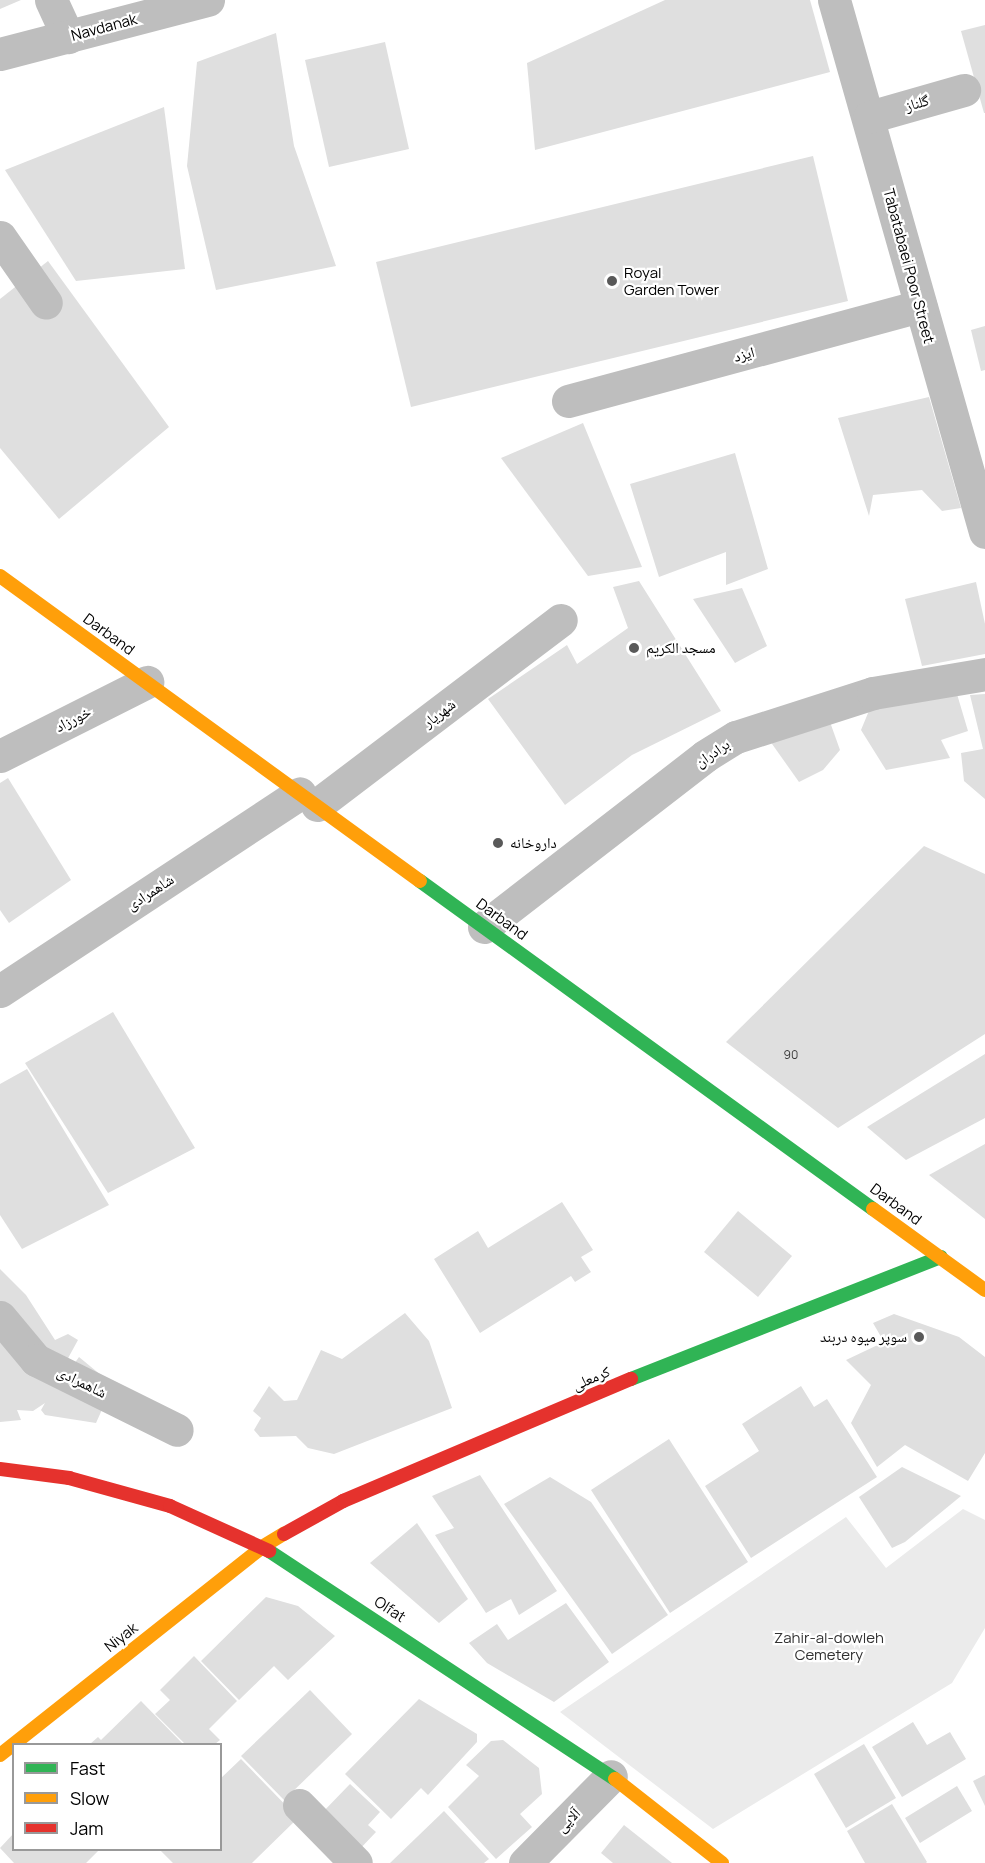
<!DOCTYPE html>
<meta charset="utf-8">
<style>
body{margin:0}
#map{position:relative;width:985px;height:1863px;overflow:hidden;background:#fff;font-family:Manrope,"Noto Naskh Arabic",sans-serif}
div>[style]{position:absolute}
[style*='--x']{left:calc(var(--x)*1px);top:calc(var(--y)*1px);width:calc(var(--w)*1px);rotate:calc(var(--a)*1deg)}
.green>*{inset:0;background:#ebebeb}
.building>*{inset:0;background:#dfdfdf}
.street>*{height:33px;margin:-16.5px;padding:0 16.5px;transform-origin:16.5px;border-radius:16.5px;background:#bebebe}
.fast>*{height:14px;margin:-7px;padding:0 7px;transform-origin:7px;border-radius:7px;background:#30b455}
.slow>*{height:14px;margin:-7px;padding:0 7px;transform-origin:7px;border-radius:7px;background:#ff9f0a}
.jam>*{height:14px;margin:-7px;padding:0 7px;transform-origin:7px;border-radius:7px;background:#e5322d}
.dots>*{width:16px;height:16px;translate:-50% -50%;box-sizing:border-box;border:3px solid #fff;border-radius:50%}
span{translate:-50% -50%;white-space:nowrap;text-align:center;line-height:1.15;-webkit-text-stroke:4.5px #fff;paint-order:stroke}
.number-label{font-size:12px;color:#383838}
.number-label span{-webkit-text-stroke-width:0}
.street-label{font-size:15px;color:#000}
.poi-label{font-size:15px;color:#000}
.left{translate:0 -50%;text-align:left}
.right{translate:-100% -50%;text-align:right}
.park-label{font-size:15px;color:#323232}
.legend{position:absolute;left:12px;top:1743px;width:210px;height:108px;box-sizing:border-box;background:#fff;border:2px solid #999;margin:0;padding:8px 10px;list-style:none;font-size:18px;color:#000}
.legend li{display:flex;align-items:center;gap:12px;height:30px}
.legend b{width:30px;border:2px solid #999}
</style>
<div id="map">
<div class="green">
<div style="clip-path:polygon(963px 1509px,985px 1520px,985px 1628px,952px 1683px,713px 1829px,560px 1712px,846px 1517px,886px 1568px)"></div>
</div>
<div class="building">
<div style="clip-path:polygon(0 0,21px 0,0 9px)"></div>
<div style="clip-path:polygon(665px 0,810px 0,830px 72px,535px 150px,527px 63px)"></div>
<div style="clip-path:polygon(985px 25px,985px 113px,984px 113px,961px 31px)"></div>
<div style="clip-path:polygon(276px 33px,294px 146px,336px 266px,216px 290px,187px 166px,197px 62px)"></div>
<div style="clip-path:polygon(385px 42px,409px 149px,329px 167px,305px 60px)"></div>
<div style="clip-path:polygon(164px 107px,185px 269px,76px 281px,5px 170px)"></div>
<div style="clip-path:polygon(813px 156px,848px 301px,411px 407px,376px 262px)"></div>
<div style="clip-path:polygon(48px 261px,169px 427px,59px 519px,0 448px,0 299px)"></div>
<div style="clip-path:polygon(985px 326px,985px 370px,981px 371px,971px 330px)"></div>
<div style="clip-path:polygon(929px 397px,961px 508px,942px 511px,922px 490px,873px 495px,869px 516px,838px 418px)"></div>
<div style="clip-path:polygon(583px 423px,642px 567px,588px 576px,501px 458px)"></div>
<div style="clip-path:polygon(735px 453px,768px 569px,726px 585px,726px 552px,659px 577px,630px 484px)"></div>
<div style="clip-path:polygon(639px 581px,721px 711px,632px 755px,565px 805px,488px 699px,567px 645px,577px 664px,628px 628px,613px 587px)"></div>
<div style="clip-path:polygon(976px 582px,985px 624px,985px 654px,922px 666px,905px 599px)"></div>
<div style="clip-path:polygon(742px 588px,767px 646px,735px 663px,693px 599px)"></div>
<div style="clip-path:polygon(954px 684px,968px 731px,941px 740px,950px 758px,886px 770px,861px 730px,873px 701px)"></div>
<div style="clip-path:polygon(985px 694px,985px 799px,964px 781px,961px 753px,983px 749px,970px 695px)"></div>
<div style="clip-path:polygon(830px 722px,840px 750px,823px 770px,799px 782px,765px 734px)"></div>
<div style="clip-path:polygon(8px 778px,71px 880px,9px 923px,0 910px,0 783px)"></div>
<div style="clip-path:polygon(924px 846px,985px 874px,985px 1034px,838px 1128px,726px 1042px)"></div>
<div style="clip-path:polygon(113px 1012px,195px 1148px,108px 1193px,25px 1063px)"></div>
<div style="clip-path:polygon(985px 1054px,985px 1118px,906px 1160px,867px 1127px)"></div>
<div style="clip-path:polygon(27px 1069px,109px 1205px,22px 1249px,0 1215px,0 1084px)"></div>
<div style="clip-path:polygon(985px 1144px,985px 1219px,929px 1175px)"></div>
<div style="clip-path:polygon(562px 1202px,593px 1250px,581px 1257px,591px 1272px,575px 1282px,571px 1276px,480px 1333px,434px 1259px,478px 1231px,488px 1248px)"></div>
<div style="clip-path:polygon(738px 1211px,792px 1256px,758px 1297px,704px 1252px)"></div>
<div style="clip-path:polygon(0 1269px,26px 1295px,55px 1340px,68px 1334px,78px 1340px,61px 1371px,69px 1371px,79px 1357px,113px 1385px,96px 1423px,45px 1415px,41px 1410px,45px 1403px,33px 1411px,17px 1410px,21px 1420px,0 1422px)"></div>
<div style="clip-path:polygon(405px 1313px,429px 1341px,452px 1408px,334px 1454px,308px 1448px,296px 1436px,260px 1437px,254px 1430px,261px 1418px,253px 1411px,269px 1386px,284px 1401px,297px 1400px,321px 1350px,342px 1359px)"></div>
<div style="clip-path:polygon(894px 1314px,959px 1337px,985px 1357px,985px 1453px,968px 1481px,905px 1445px,877px 1467px,851px 1423px,871px 1385px,846px 1360px,884px 1342px,873px 1323px)"></div>
<div style="clip-path:polygon(801px 1386px,814px 1407px,827px 1399px,877px 1477px,751px 1558px,705px 1486px,759px 1451px,742px 1424px)"></div>
<div style="clip-path:polygon(669px 1439px,748px 1562px,670px 1613px,591px 1490px)"></div>
<div style="clip-path:polygon(902px 1467px,961px 1496px,905px 1542px,892px 1548px,859px 1497px)"></div>
<div style="clip-path:polygon(480px 1475px,557px 1591px,519px 1615px,511px 1599px,486px 1613px,435px 1535px,454px 1528px,432px 1496px)"></div>
<div style="clip-path:polygon(550px 1477px,591px 1502px,668px 1615px,612px 1654px,504px 1504px)"></div>
<div style="clip-path:polygon(417px 1523px,468px 1599px,439px 1623px,370px 1563px)"></div>
<div style="clip-path:polygon(266px 1597px,298px 1606px,335px 1636px,288px 1680px,274px 1666px,239px 1700px,201px 1661px)"></div>
<div style="clip-path:polygon(566px 1603px,609px 1662px,554px 1702px,487px 1663px,469px 1643px,497px 1624px,508px 1640px)"></div>
<div style="clip-path:polygon(194px 1656px,237px 1701px,209px 1729px,220px 1740px,215px 1744px,185px 1744px,155px 1714px,170px 1700px,160px 1690px)"></div>
<div style="clip-path:polygon(310px 1690px,352px 1734px,284px 1800px,241px 1756px)"></div>
<div style="clip-path:polygon(419px 1699px,477px 1734px,477px 1742px,428px 1795px,421px 1788px,391px 1819px,345px 1774px)"></div>
<div style="clip-path:polygon(141px 1701px,183px 1744px,90px 1744px,98px 1737px,101px 1740px)"></div>
<div style="clip-path:polygon(913px 1722px,927px 1745px,950px 1732px,966px 1759px,902px 1797px,872px 1747px)"></div>
<div style="clip-path:polygon(503px 1740px,539px 1768px,542px 1794px,520px 1814px,532px 1827px,496px 1859px,448px 1807px,479px 1776px,466px 1765px,491px 1741px)"></div>
<div style="clip-path:polygon(864px 1744px,896px 1798px,846px 1828px,814px 1774px)"></div>
<div style="clip-path:polygon(241px 1759px,298px 1818px,252px 1863px,173px 1863px,160px 1850px,220px 1850px,220px 1779px)"></div>
<div style="clip-path:polygon(985px 1775px,985px 1806px,973px 1781px)"></div>
<div style="clip-path:polygon(350px 1784px,380px 1812px,368px 1825px,376px 1832px,357px 1852px,319px 1816px)"></div>
<div style="clip-path:polygon(957px 1786px,972px 1811px,920px 1843px,905px 1818px)"></div>
<div style="clip-path:polygon(892px 1804px,927px 1862px,926px 1863px,865px 1863px,847px 1831px)"></div>
<div style="clip-path:polygon(444px 1811px,489px 1859px,484px 1863px,390px 1863px)"></div>
<div style="clip-path:polygon(624px 1825px,672px 1863px,613px 1863px,601px 1853px)"></div>
<div style="clip-path:polygon(14px 1833px,14px 1850px,99px 1850px,86px 1863px,14px 1863px,0 1848px)"></div>
</div>
<div class="street">
<div style="--x:51;--y:0;--w:41;--a:65.3"></div>
<div style="--x:834;--y:0;--w:553;--a:74.15"></div>
<div style="--x:0;--y:54;--w:215;--a:-14.6"></div>
<div style="--x:869;--y:117;--w:99;--a:-15.9"></div>
<div style="--x:0;--y:237;--w:80;--a:55.1"></div>
<div style="--x:568;--y:401;--w:365;--a:-15.1"></div>
<div style="--x:0;--y:756;--w:165;--a:-26.7"></div>
<div style="--x:317;--y:805;--w:306;--a:-37.2"></div>
<div style="--x:484;--y:927;--w:279;--a:-37.7"></div>
<div style="--x:705;--y:756;--w:36;--a:-32"></div>
<div style="--x:736;--y:737;--w:144;--a:-17.8"></div>
<div style="--x:873;--y:693;--w:114;--a:-9.6"></div>
<div style="--x:0;--y:991;--w:359;--a:-33.4"></div>
<div style="--x:0;--y:1317;--w:56;--a:50.1"></div>
<div style="--x:36;--y:1360;--w:157;--a:26.4"></div>
<div style="--x:299;--y:1805;--w:81;--a:45.5"></div>
<div style="--x:525;--y:1863;--w:122;--a:-45.3"></div>
</div>
<div class="fast">
<div style="--x:420;--y:881;--w:559;--a:35.91"></div>
<div style="--x:631;--y:1379;--w:333;--a:-21.5"></div>
<div style="--x:269;--y:1551;--w:414;--a:33.4"></div>
</div>
<div class="slow">
<div style="--x:0;--y:576;--w:519;--a:35.99"></div>
<div style="--x:873;--y:1209;--w:138;--a:35.9"></div>
<div style="--x:0;--y:1755;--w:335;--a:-38.4"></div>
<div style="--x:262;--y:1547;--w:26;--a:-31"></div>
<div style="--x:615;--y:1779;--w:136;--a:38.1"></div>
</div>
<div class="jam">
<div style="--x:0;--y:1469;--w:70;--a:7.4"></div>
<div style="--x:69;--y:1478;--w:105;--a:15.5"></div>
<div style="--x:170;--y:1506;--w:109;--a:24.4"></div>
<div style="--x:284;--y:1534;--w:68;--a:-29.2"></div>
<div style="--x:343;--y:1501;--w:313;--a:-23"></div>
</div>
<div class="dots">
<div style="left:612px;top:281px;background:#595959"></div>
<div style="left:634px;top:648px;background:#595959"></div>
<div style="left:498px;top:843px;background:#595959"></div>
<div style="left:919px;top:1337px;background:#595959"></div>
</div>
<div class="number-label">
<span style="left:791px;top:1055px">90</span>
</div>
<div class="street-label">
<span style="left:104px;top:27px;rotate:-15deg">Navdanak</span>
<span style="left:917px;top:103px;rotate:-16deg">گلناز</span>
<span style="left:909px;top:266px;rotate:75deg">Tabatabaei Poor Street</span>
<span style="left:744px;top:354px;rotate:-15deg">ایزد</span>
<span style="left:109px;top:634px;rotate:36deg">Darband</span>
<span style="left:439px;top:713px;rotate:-37deg">شهریار</span>
<span style="left:73px;top:719px;rotate:-27deg">خورزاد</span>
<span style="left:712px;top:753px;rotate:-34deg">برادران</span>
<span style="left:150px;top:892px;rotate:-33deg">شاهمرادی</span>
<span style="left:502px;top:919px;rotate:36deg">Darband</span>
<span style="left:896px;top:1204px;rotate:36deg">Darband</span>
<span style="left:591px;top:1378px;rotate:-23deg">کرمعلی</span>
<span style="left:82px;top:1382px;rotate:26deg">شاهمرادی</span>
<span style="left:390px;top:1609px;rotate:33deg">Olfat</span>
<span style="left:121px;top:1637px;rotate:-38deg">Niyak</span>
<span style="left:568px;top:1820px;rotate:-45deg">آلایی</span>
</div>
<div class="poi-label">
<span class="left" style="left:624px;top:281px">Royal<br>Garden Tower</span>
<span class="left" style="left:646px;top:648px">مسجد الکریم</span>
<span class="left" style="left:510px;top:843px">داروخانه</span>
<span class="right" style="left:907px;top:1337px">سوپر میوه دربند</span>
</div>
<div class="park-label">
<span style="left:829px;top:1646px">Zahir-al-dowleh<br>Cemetery</span>
</div>
<ul class="legend">
<li><b style="height:8px;background:#30b455"></b>Fast</li>
<li><b style="height:8px;background:#ff9f0a"></b>Slow</li>
<li><b style="height:8px;background:#e5322d"></b>Jam</li>
</ul>
</div>
